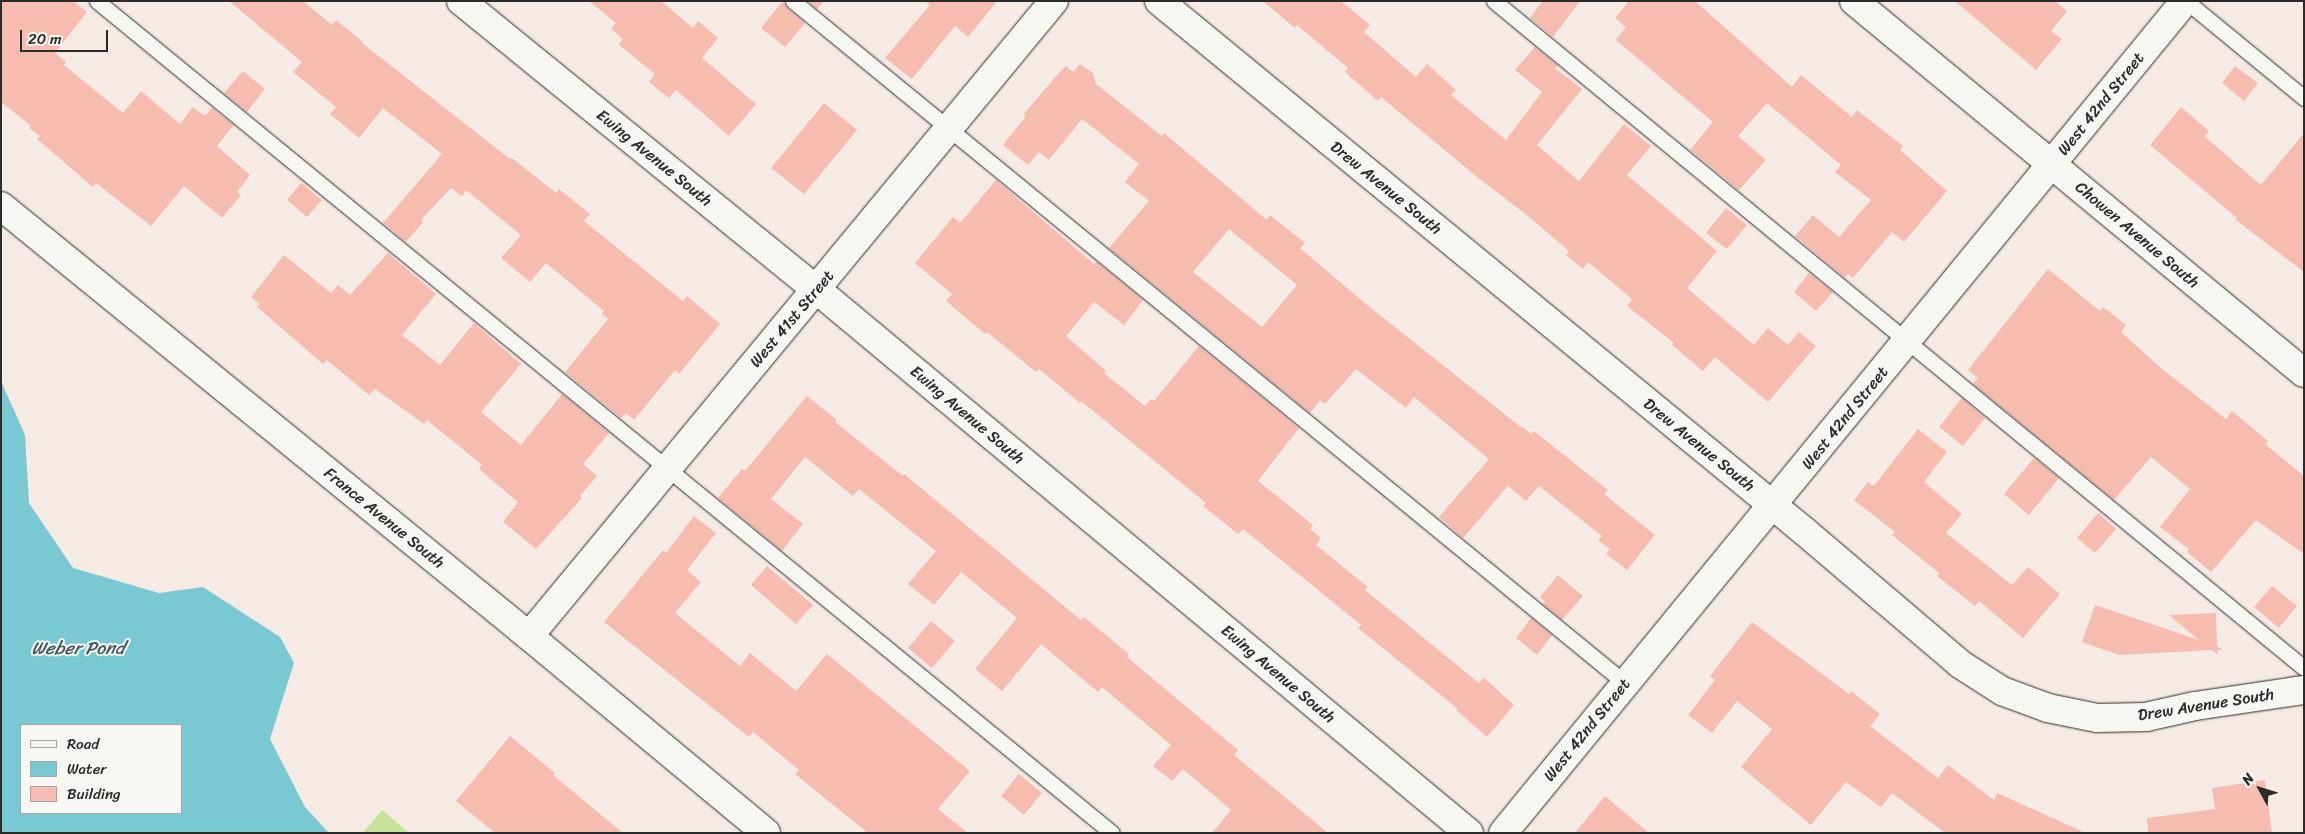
<!DOCTYPE html>
<style>
body{margin:0}
#map{position:relative;width:2305px;height:834px;overflow:hidden;background:#f6eae5;font-family:Sriracha,sans-serif}
div>[style]{position:absolute}
[style*='--x']{left:calc(var(--x)*1px);top:calc(var(--y)*1px);width:calc(var(--w)*1px);rotate:calc(var(--a)*1deg)}
.green>*{inset:0;background:#c6e39b}
.water>*{inset:0;background:#79c9d3}
.building>*{inset:0;background:#f6bcaf}
.roads{filter:drop-shadow(0 0 1px #2b2b2b) drop-shadow(0 0 1px #2b2b2b)}
.lane>*{height:15px;margin:-7.5px;padding:0 7.5px;transform-origin:7.5px;border-radius:7.5px;background:#f6f6f2}
.street>*{height:28px;margin:-14px;padding:0 14px;transform-origin:14px;border-radius:14px;background:#f6f6f2}
.secondary>*{height:28px;margin:-14px;padding:0 14px;transform-origin:14px;border-radius:14px;background:#f6f6f2}
span{translate:-50% -50%;white-space:nowrap;text-align:center;line-height:1.15;-webkit-text-stroke:4px #f6f6f2;paint-order:stroke}
.street-label{font-size:16px;color:#2b2b2b}
.water-label{font-size:18px;color:#425a5d;font-style:italic}
.frame{position:absolute;inset:0;border:2px solid #2b2b2b;pointer-events:none}
.legend{position:absolute;left:20px;top:724px;width:162px;height:90px;box-sizing:border-box;background:#f6f6f2;border:1px solid #a5a5a2;margin:0;padding:6px 9px;list-style:none;font-size:15px;color:#2b2b2b}
.legend li{display:flex;align-items:center;gap:10px;height:25px}
.legend b{width:25px;border:1px solid #a5a5a2}
.north{position:absolute;left:2235px;top:764px;width:50px;height:50px;-webkit-text-stroke:4px #f6f6f2;paint-order:stroke;rotate:309deg;font-size:14px;font-weight:700;line-height:20px;text-align:center;color:#2b2b2b}
.north::after{content:'';display:block;margin:auto;width:18px;height:22px;background:#2b2b2b;clip-path:polygon(50% 0,100% 100%,50% 72%,0 100%)}
.scale{position:absolute;left:20px;top:30px;width:88px;height:22px;box-sizing:border-box;border:2px solid #2b2b2b;border-top:0;padding-left:6px;font-size:15px;line-height:18px;white-space:nowrap;color:#2b2b2b;-webkit-text-stroke:4px #f6f6f2;paint-order:stroke}
</style>
<div id="map">
<div class="green">
<div style="clip-path:polygon(382px 810px,409px 833px,363px 833px)"></div>
</div>
<div class="water">
<div style="clip-path:polygon(evenodd,1px 381px,25px 435px,29px 503px,73px 568px,159px 593px,203px 587px,280px 637px,294px 663px,270px 739px,305px 807px,329px 833px,1px 833px,1px 381px,21px 725px,181px 725px,181px 813px,21px 813px,21px 725px)"></div>
</div>
<div class="building">
<div style="clip-path:polygon(1px 1px,73px 1px,87px 12px,55px 53px,66px 62px,64px 65px,123px 113px,141px 91px,180px 124px,193px 107px,205px 116px,212px 108px,234px 125px,217px 146px,250px 175px,237px 192px,241px 195px,222px 218px,184px 186px,151px 226px,96px 183px,93px 187px,37px 139px,40px 136px,29px 128px,31px 126px,1px 102px)"></div>
<div style="clip-path:polygon(229px 1px,303px 1px,332px 25px,336px 20px,363px 42px,362px 43px,510px 159px,512px 158px,556px 193px,559px 189px,590px 214px,584px 221px,683px 301px,687px 296px,720px 324px,679px 374px,675px 370px,634px 420px,626px 413px,621px 418px,565px 372px,608px 319px,602px 314px,604px 311px,546px 263px,530px 282px,501px 258px,521px 235px,466px 190px,462px 196px,451px 188px,421px 220px,423px 222px,406px 242px,393px 231px,383px 223px,442px 154px,383px 108px,359px 138px,330px 114px,336px 107px,293px 72px,302px 62px)"></div>
<div style="clip-path:polygon(589px 1px,661px 1px,693px 28px,698px 21px,718px 38px,702px 58px,756px 104px,729px 136px,676px 90px,669px 98px,649px 82px,655px 74px,619px 45px,623px 39px,611px 29px,616px 23px)"></div>
<div style="clip-path:polygon(783px 1px,787px 8px,805px 23px,785px 47px,761px 28px)"></div>
<div style="clip-path:polygon(808px 1px,824px 1px,817px 9px)"></div>
<div style="clip-path:polygon(925px 1px,997px 1px,968px 37px,955px 26px,912px 79px,885px 58px,930px 5px)"></div>
<div style="clip-path:polygon(1263px 1px,1341px 1px,1370px 25px,1364px 32px,1416px 77px,1427px 64px,1456px 90px,1451px 95px,1506px 140px,1542px 92px,1515px 70px,1535px 47px,1557px 65px,1555px 68px,1582px 89px,1537px 145px,1579px 181px,1624px 124px,1651px 146px,1627px 175px,1717px 251px,1687px 288px,1754px 345px,1768px 328px,1788px 345px,1799px 332px,1816px 346px,1768px 402px,1715px 357px,1703px 371px,1672px 345px,1674px 343px,1627px 306px,1632px 299px,1588px 262px,1583px 269px,1566px 255px,1569px 251px,1528px 216px,1477px 177px,1381px 97px,1378px 101px,1345px 72px,1348px 68px,1297px 25px,1295px 28px)"></div>
<div style="clip-path:polygon(1543px 1px,1580px 1px,1553px 37px,1530px 18px)"></div>
<div style="clip-path:polygon(1629px 1px,1695px 1px,1792px 87px,1801px 75px,1852px 117px,1857px 110px,1903px 146px,1900px 150px,1947px 191px,1904px 242px,1892px 232px,1853px 278px,1848px 274px,1845px 278px,1795px 236px,1813px 215px,1839px 237px,1871px 200px,1835px 172px,1841px 165px,1767px 103px,1738px 136px,1766px 160px,1739px 190px,1690px 150px,1713px 122px,1616px 40px,1626px 27px,1615px 18px)"></div>
<div style="clip-path:polygon(1955px 1px,2055px 1px,2067px 11px,2051px 31px,2062px 39px,2036px 70px)"></div>
<div style="clip-path:polygon(evenodd,1080px 64px,1093px 73px,1096px 84px,1162px 136px,1164px 133px,1267px 220px,1270px 215px,1305px 243px,1300px 248px,1366px 304px,1522px 428px,1523px 427px,1531px 434px,1534px 431px,1608px 490px,1604px 494px,1655px 535px,1627px 570px,1606px 554px,1610px 549px,1598px 540px,1602px 536px,1539px 486px,1526px 501px,1508px 486px,1463px 538px,1439px 517px,1489px 459px,1414px 397px,1406px 408px,1356px 369px,1325px 404px,1320px 400px,1310px 413px,1109px 248px,1149px 201px,1125px 182px,1139px 164px,1082px 119px,1049px 160px,1039px 152px,1028px 165px,1003px 145px,1026px 116px,1024px 114px,1057px 75px,1066px 66px,1073px 72px,1080px 64px,1229px 229px,1297px 285px,1262px 327px,1193px 272px,1229px 229px)"></div>
<div style="clip-path:polygon(2235px 66px,2258px 83px,2244px 101px,2222px 83px)"></div>
<div style="clip-path:polygon(243px 71px,265px 89px,247px 112px,224px 93px)"></div>
<div style="clip-path:polygon(824px 103px,857px 130px,804px 194px,771px 168px)"></div>
<div style="clip-path:polygon(2181px 107px,2209px 131px,2204px 136px,2261px 185px,2304px 133px,2304px 272px,2236px 220px,2237px 218px,2150px 145px)"></div>
<div style="clip-path:polygon(996px 180px,1094px 264px,1097px 262px,1143px 300px,1124px 325px,1094px 302px,1066px 336px,1106px 371px,1104px 373px,1145px 406px,1151px 399px,1154px 401px,1199px 346px,1299px 428px,1258px 481px,1313px 525px,1310px 529px,1321px 538px,1316px 545px,1368px 587px,1365px 590px,1479px 683px,1484px 678px,1514px 705px,1487px 737px,1456px 710px,1458px 709px,1358px 628px,1361px 625px,1312px 585px,1243px 529px,1238px 534px,1203px 506px,1206px 503px,1081px 401px,1080px 403px,1039px 369px,1036px 372px,987px 332px,985px 334px,946px 301px,952px 294px,915px 263px,953px 217px,960px 223px)"></div>
<div style="clip-path:polygon(301px 183px,322px 200px,307px 217px,287px 200px)"></div>
<div style="clip-path:polygon(1726px 208px,1747px 225px,1727px 249px,1706px 233px)"></div>
<div style="clip-path:polygon(388px 253px,436px 294px,402px 335px,440px 365px,474px 323px,521px 364px,481px 412px,521px 445px,562px 394px,609px 433px,583px 464px,597px 476px,580px 496px,582px 498px,536px 549px,503px 522px,518px 502px,479px 469px,482px 465px,427px 420px,424px 424px,375px 389px,369px 395px,327px 360px,323px 364px,257px 307px,260px 304px,251px 297px,284px 255px,331px 293px,338px 285px,350px 295px)"></div>
<div style="clip-path:polygon(2048px 269px,2100px 311px,2103px 307px,2126px 325px,2121px 332px,2162px 369px,2226px 419px,2232px 411px,2268px 441px,2265px 444px,2304px 476px,2304px 554px,2256px 520px,2211px 572px,2187px 552px,2189px 549px,2160px 527px,2190px 489px,2151px 457px,2114px 500px,1973px 384px,1978px 378px,1968px 370px)"></div>
<div style="clip-path:polygon(1809px 273px,1833px 292px,1816px 311px,1794px 292px)"></div>
<div style="clip-path:polygon(807px 396px,837px 420px,835px 422px,903px 476px,904px 474px,1081px 620px,1084px 617px,1129px 654px,1127px 657px,1238px 750px,1234px 755px,1328px 833px,1212px 833px,1231px 810px,1183px 769px,1172px 781px,1153px 766px,1171px 745px,1102px 687px,1098px 692px,1041px 644px,1002px 691px,975px 669px,1017px 618px,961px 572px,934px 605px,908px 584px,936px 551px,859px 489px,853px 496px,805px 457px,771px 499px,803px 524px,782px 551px,718px 498px,742px 469px,745px 471px)"></div>
<div style="clip-path:polygon(1962px 398px,1985px 418px,1963px 446px,1939px 427px)"></div>
<div style="clip-path:polygon(1918px 429px,1947px 452px,1924px 482px,1962px 514px,1946px 533px,2012px 585px,2028px 567px,2060px 594px,2023px 638px,1979px 601px,1975px 606px,1937px 576px,1939px 573px,1892px 535px,1895px 532px,1854px 500px,1868px 482px,1874px 486px)"></div>
<div style="clip-path:polygon(2034px 458px,2059px 478px,2029px 515px,2004px 494px)"></div>
<div style="clip-path:polygon(2098px 513px,2116px 529px,2095px 553px,2077px 538px)"></div>
<div style="clip-path:polygon(694px 516px,716px 533px,687px 570px,701px 582px,675px 613px,740px 666px,750px 653px,796px 691px,827px 654px,970px 771px,938px 809px,968px 833px,868px 833px,795px 774px,799px 770px,753px 732px,749px 737px,604px 622px,663px 550px,666px 553px)"></div>
<div style="clip-path:polygon(767px 566px,813px 605px,796px 624px,751px 585px)"></div>
<div style="clip-path:polygon(1558px 575px,1583px 596px,1562px 620px,1543px 604px,1545px 602px,1540px 597px)"></div>
<div style="clip-path:polygon(2272px 586px,2297px 606px,2279px 628px,2254px 607px)"></div>
<div style="clip-path:polygon(2095px 605px,2199px 640px,2169px 615px,2216px 613px,2217px 646px,2223px 650px,2217px 650px,2218px 655px,2212px 650px,2119px 655px,2082px 642px)"></div>
<div style="clip-path:polygon(1531px 618px,1552px 635px,1537px 655px,1516px 638px)"></div>
<div style="clip-path:polygon(931px 621px,955px 641px,932px 668px,908px 648px)"></div>
<div style="clip-path:polygon(1752px 622px,1849px 694px,1851px 691px,1880px 714px,1870px 726px,1938px 778px,1948px 765px,1994px 800px,1997px 793px,2086px 833px,1945px 833px,1892px 793px,1881px 807px,1846px 782px,1811px 825px,1741px 767px,1772px 729px,1737px 701px,1712px 733px,1688px 715px,1715px 680px,1710px 676px)"></div>
<div style="clip-path:polygon(510px 736px,555px 773px,553px 775px,623px 833px,495px 833px,456px 801px)"></div>
<div style="clip-path:polygon(1019px 774px,1042px 793px,1024px 815px,1001px 796px)"></div>
<div style="clip-path:polygon(2265px 780px,2272px 833px,2148px 833px,2147px 818px,2215px 809px,2212px 788px)"></div>
<div style="clip-path:polygon(1605px 796px,1649px 833px,1575px 833px)"></div>
</div>
<div class="roads">
<div class="lane">
<div style="--x:97;--y:1;--w:1312;--a:39.34"></div>
<div style="--x:793;--y:1;--w:1076;--a:39.34"></div>
<div style="--x:1494;--y:1;--w:1049;--a:39.47"></div>
<div style="--x:2186;--y:1;--w:153;--a:39.4"></div>
</div>
<div class="street">
<div style="--x:461;--y:1;--w:457;--a:39.1"></div>
<div style="--x:816;--y:289;--w:850;--a:39.8"></div>
<div style="--x:1159;--y:1;--w:835;--a:39.41"></div>
<div style="--x:1804;--y:531;--w:205;--a:40.4"></div>
<div style="--x:1960;--y:664;--w:50;--a:32.7"></div>
<div style="--x:2002;--y:691;--w:49;--a:20.3"></div>
<div style="--x:2048;--y:708;--w:50;--a:11.5"></div>
<div style="--x:2097;--y:718;--w:49;--a:-1.2"></div>
<div style="--x:2146;--y:717;--w:50;--a:-12.7"></div>
<div style="--x:2195;--y:706;--w:110;--a:-8.4"></div>
<div style="--x:1854;--y:1;--w:584;--a:39.58"></div>
<div style="--x:529;--y:636;--w:824;--a:-50.42"></div>
<div style="--x:1503;--y:833;--w:1076;--a:-50.66"></div>
</div>
<div class="secondary">
<div style="--x:1;--y:206;--w:681;--a:39.16"></div>
<div style="--x:529;--y:636;--w:308;--a:39.7"></div>
</div>
</div>
<div class="street-label">
<span style="left:2101px;top:104px;rotate:-51deg">West 42nd Street</span>
<span style="left:654px;top:158px;rotate:39deg">Ewing Avenue South</span>
<span style="left:1386px;top:188px;rotate:39deg">Drew Avenue South</span>
<span style="left:2137px;top:235px;rotate:40deg">Chowen Avenue South</span>
<span style="left:792px;top:319px;rotate:-50deg">West 41st Street</span>
<span style="left:967px;top:415px;rotate:40deg">Ewing Avenue South</span>
<span style="left:1845px;top:418px;rotate:-51deg">West 42nd Street</span>
<span style="left:1699px;top:445px;rotate:39deg">Drew Avenue South</span>
<span style="left:384px;top:518px;rotate:39deg">France Avenue South</span>
<span style="left:1278px;top:674px;rotate:40deg">Ewing Avenue South</span>
<span style="left:2206px;top:705px;rotate:-9deg">Drew Avenue South</span>
<span style="left:1587px;top:730px;rotate:-51deg">West 42nd Street</span>
</div>
<div class="water-label">
<span style="left:78px;top:648px">Weber Pond</span>
</div>
<div class="frame"></div>
<ul class="legend">
<li><b style="height:6px;background:#f6f6f2"></b>Road</li>
<li><b style="height:14px;background:#79c9d3"></b>Water</li>
<li><b style="height:14px;background:#f6bcaf"></b>Building</li>
</ul>
<div class="north">N</div>
<div class="scale">20 m</div>
</div>
